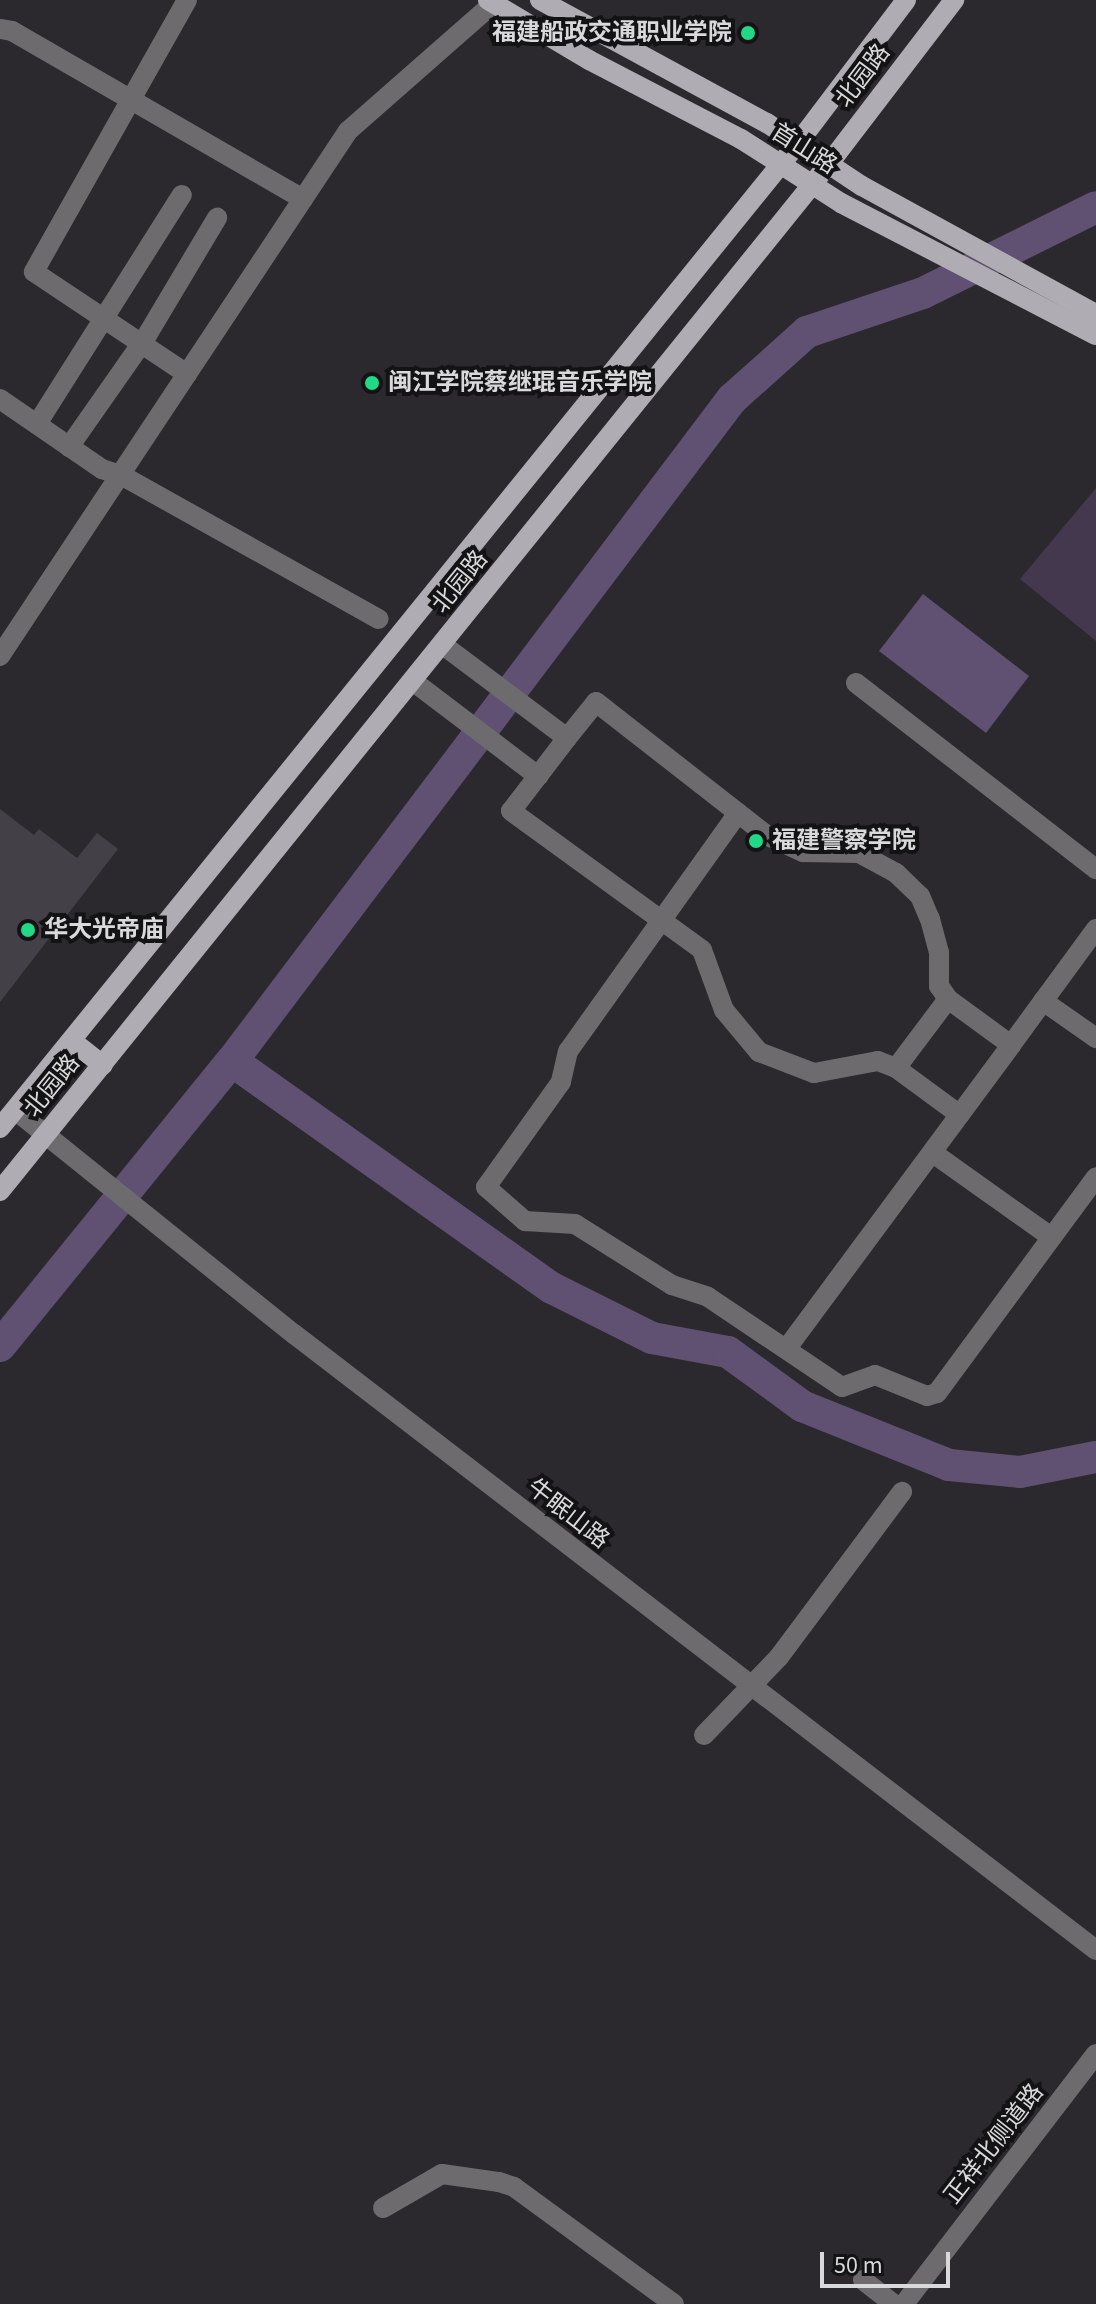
<!DOCTYPE html>
<meta charset="utf-8">
<style>
body{margin:0}
#map{position:relative;width:1096px;height:2304px;overflow:hidden;background:#2b292e;font-family:"Source Sans 3","Noto Sans SC",sans-serif}
div>[style]{position:absolute}
[style*='--x']{left:calc(var(--x)*1px);top:calc(var(--y)*1px);width:calc(var(--w)*1px);rotate:calc(var(--a)*1deg)}
.green>*{inset:0;background:#43384e}
.water>*{inset:0;background:#605072}
.river>*{height:32px;margin:-16px;padding:0 16px;transform-origin:16px;border-radius:16px;background:#605072}
.building>*{inset:0;background:#434047}
.minor>*{height:20px;margin:-10px;padding:0 10px;transform-origin:10px;border-radius:10px;background:#6d6b6e}
.major>*{height:20px;margin:-10px;padding:0 10px;transform-origin:10px;border-radius:10px;background:#afacb3}
.dots>*{width:22px;height:22px;translate:-50% -50%;box-sizing:border-box;border:4px solid #131215;border-radius:50%}
span{translate:-50% -50%;white-space:nowrap;text-align:center;line-height:1.15;-webkit-text-stroke:8px #131215;paint-order:stroke}
.poi-label{font-size:24px;color:#d9d8db;font-weight:700}
.right{translate:-100% -50%;text-align:right}
.left{translate:0 -50%;text-align:left}
.street-label{font-size:24px;color:#d9d8db}
.scale{position:absolute;left:820px;top:2252px;width:130px;height:36px;box-sizing:border-box;border:4px solid #d9d8db;border-top:0;padding-left:10px;font-size:24px;line-height:28px;white-space:nowrap;color:#d9d8db;-webkit-text-stroke:6px #131215;paint-order:stroke}
</style>
<div id="map">
<div class="green">
<div style="clip-path:polygon(1096px 488px,1096px 641px,1020px 579px)"></div>
</div>
<div class="water">
<div style="clip-path:polygon(923px 594px,1029px 676px,986px 733px,879px 651px)"></div>
</div>
<div class="river">
<div style="--x:232;--y:1061;--w:392;--a:35.4"></div>
<div style="--x:552;--y:1288;--w:112;--a:26.6"></div>
<div style="--x:652;--y:1338;--w:77;--a:10.4"></div>
<div style="--x:728;--y:1352;--w:92;--a:36.1"></div>
<div style="--x:802;--y:1406;--w:158;--a:21.9"></div>
<div style="--x:949;--y:1465;--w:71;--a:5.6"></div>
<div style="--x:1020;--y:1472;--w:77;--a:-11.2"></div>
<div style="--x:0;--y:1346;--w:367;--a:-50.9"></div>
<div style="--x:232;--y:1061;--w:830;--a:-52.94"></div>
<div style="--x:732;--y:399;--w:101;--a:-41.8"></div>
<div style="--x:807;--y:332;--w:122;--a:-18.6"></div>
<div style="--x:923;--y:293;--w:193;--a:-26.4"></div>
</div>
<div class="building">
<div style="clip-path:polygon(0 809px,34px 835px,39px 829px,77px 858px,97px 833px,118px 849px,0 1002px)"></div>
</div>
<div class="minor">
<div style="--x:187;--y:0;--w:312;--a:119.4"></div>
<div style="--x:34;--y:272;--w:184;--a:33.7"></div>
<div style="--x:0;--y:29;--w:12;--a:9"></div>
<div style="--x:12;--y:31;--w:336;--a:30"></div>
<div style="--x:0;--y:399;--w:124;--a:34.5"></div>
<div style="--x:102;--y:469;--w:20;--a:18"></div>
<div style="--x:121;--y:475;--w:295;--a:29.2"></div>
<div style="--x:37;--y:424;--w:271;--a:-57.7"></div>
<div style="--x:69;--y:447;--w:134;--a:-55"></div>
<div style="--x:146;--y:337;--w:139;--a:-59.2"></div>
<div style="--x:443;--y:645;--w:155;--a:36.9"></div>
<div style="--x:567;--y:738;--w:46;--a:-51.1"></div>
<div style="--x:596;--y:702;--w:216;--a:38"></div>
<div style="--x:766;--y:835;--w:41;--a:24.7"></div>
<div style="--x:803;--y:852;--w:56;--a:1"></div>
<div style="--x:859;--y:853;--w:42;--a:28.4"></div>
<div style="--x:896;--y:873;--w:33;--a:44"></div>
<div style="--x:920;--y:896;--w:25;--a:67"></div>
<div style="--x:930;--y:919;--w:34;--a:75"></div>
<div style="--x:939;--y:952;--w:34;--a:90"></div>
<div style="--x:939;--y:986;--w:16;--a:55"></div>
<div style="--x:948;--y:999;--w:78;--a:36.1"></div>
<div style="--x:1011;--y:1045;--w:144;--a:-53.8"></div>
<div style="--x:0;--y:656;--w:630;--a:-56.46"></div>
<div style="--x:348;--y:131;--w:198;--a:-41.3"></div>
<div style="--x:414;--y:682;--w:156;--a:37.2"></div>
<div style="--x:538;--y:776;--w:44;--a:127.6"></div>
<div style="--x:511;--y:811;--w:236;--a:36"></div>
<div style="--x:702;--y:950;--w:64;--a:69.9"></div>
<div style="--x:724;--y:1010;--w:55;--a:50.2"></div>
<div style="--x:759;--y:1052;--w:59;--a:20.9"></div>
<div style="--x:814;--y:1073;--w:65;--a:-10.6"></div>
<div style="--x:878;--y:1061;--w:19;--a:21"></div>
<div style="--x:856;--y:683;--w:304;--a:37.8"></div>
<div style="--x:538;--y:776;--w:48;--a:-52.7"></div>
<div style="--x:738;--y:813;--w:292;--a:125.5"></div>
<div style="--x:568;--y:1051;--w:32;--a:103"></div>
<div style="--x:561;--y:1082;--w:129;--a:125.5"></div>
<div style="--x:486;--y:1187;--w:52;--a:41.1"></div>
<div style="--x:525;--y:1221;--w:50;--a:3.4"></div>
<div style="--x:575;--y:1224;--w:115;--a:32.2"></div>
<div style="--x:672;--y:1285;--w:38;--a:18"></div>
<div style="--x:708;--y:1297;--w:161;--a:33.9"></div>
<div style="--x:842;--y:1387;--w:35;--a:-20"></div>
<div style="--x:875;--y:1375;--w:56;--a:22"></div>
<div style="--x:927;--y:1396;--w:10;--a:-17"></div>
<div style="--x:937;--y:1393;--w:268;--a:-53.6"></div>
<div style="--x:948;--y:999;--w:86;--a:127"></div>
<div style="--x:896;--y:1068;--w:79;--a:36.3"></div>
<div style="--x:1043;--y:1001;--w:65;--a:34.9"></div>
<div style="--x:15;--y:1110;--w:358;--a:38.8"></div>
<div style="--x:294;--y:1334;--w:1011;--a:37.53"></div>
<div style="--x:933;--y:1153;--w:145;--a:35.4"></div>
<div style="--x:787;--y:1348;--w:377;--a:-53.5"></div>
<div style="--x:704;--y:1735;--w:108;--a:-46.1"></div>
<div style="--x:779;--y:1657;--w:206;--a:-53.3"></div>
<div style="--x:383;--y:2208;--w:68;--a:-30"></div>
<div style="--x:442;--y:2174;--w:58;--a:8"></div>
<div style="--x:499;--y:2182;--w:16;--a:18"></div>
<div style="--x:514;--y:2187;--w:198;--a:36.2"></div>
<div style="--x:863;--y:2280;--w:39;--a:38"></div>
<div style="--x:904;--y:2304;--w:315;--a:-52.5"></div>
</div>
<div class="major">
<div style="--x:488;--y:0;--w:117;--a:30.7"></div>
<div style="--x:589;--y:60;--w:171;--a:27.5"></div>
<div style="--x:741;--y:139;--w:119;--a:32.6"></div>
<div style="--x:841;--y:203;--w:287;--a:27.4"></div>
<div style="--x:540;--y:0;--w:258;--a:28.5"></div>
<div style="--x:767;--y:123;--w:114;--a:33.6"></div>
<div style="--x:862;--y:186;--w:267;--a:28.7"></div>
<div style="--x:72;--y:1041;--w:39;--a:38"></div>
<div style="--x:0;--y:1128;--w:1268;--a:-50.99"></div>
<div style="--x:798;--y:143;--w:179;--a:-52.9"></div>
<div style="--x:0;--y:1191;--w:1318;--a:-51.1"></div>
<div style="--x:828;--y:165;--w:208;--a:-52.6"></div>
</div>
<div class="dots">
<div style="left:748px;top:33px;background:#21d887"></div>
<div style="left:372px;top:383px;background:#21d887"></div>
<div style="left:756px;top:841px;background:#21d887"></div>
<div style="left:28px;top:930px;background:#21d887"></div>
</div>
<div class="poi-label">
<span class="right" style="left:732px;top:33px">福建船政交通职业学院</span>
<span class="left" style="left:388px;top:383px">闽江学院蔡继琨音乐学院</span>
<span class="left" style="left:772px;top:841px">福建警察学院</span>
<span class="left" style="left:44px;top:930px">华大光帝庙</span>
</div>
<div class="street-label">
<span style="left:863px;top:76px;rotate:-53deg">北园路</span>
<span style="left:804px;top:149px;rotate:32deg">首山路</span>
<span style="left:460px;top:582px;rotate:-51deg">北园路</span>
<span style="left:52px;top:1086px;rotate:-51deg">北园路</span>
<span style="left:568px;top:1514px;rotate:38deg">牛眠山路</span>
<span style="left:994px;top:2144px;rotate:-52deg">正祥北侧道路</span>
</div>
<div class="scale">50 m</div>
</div>
